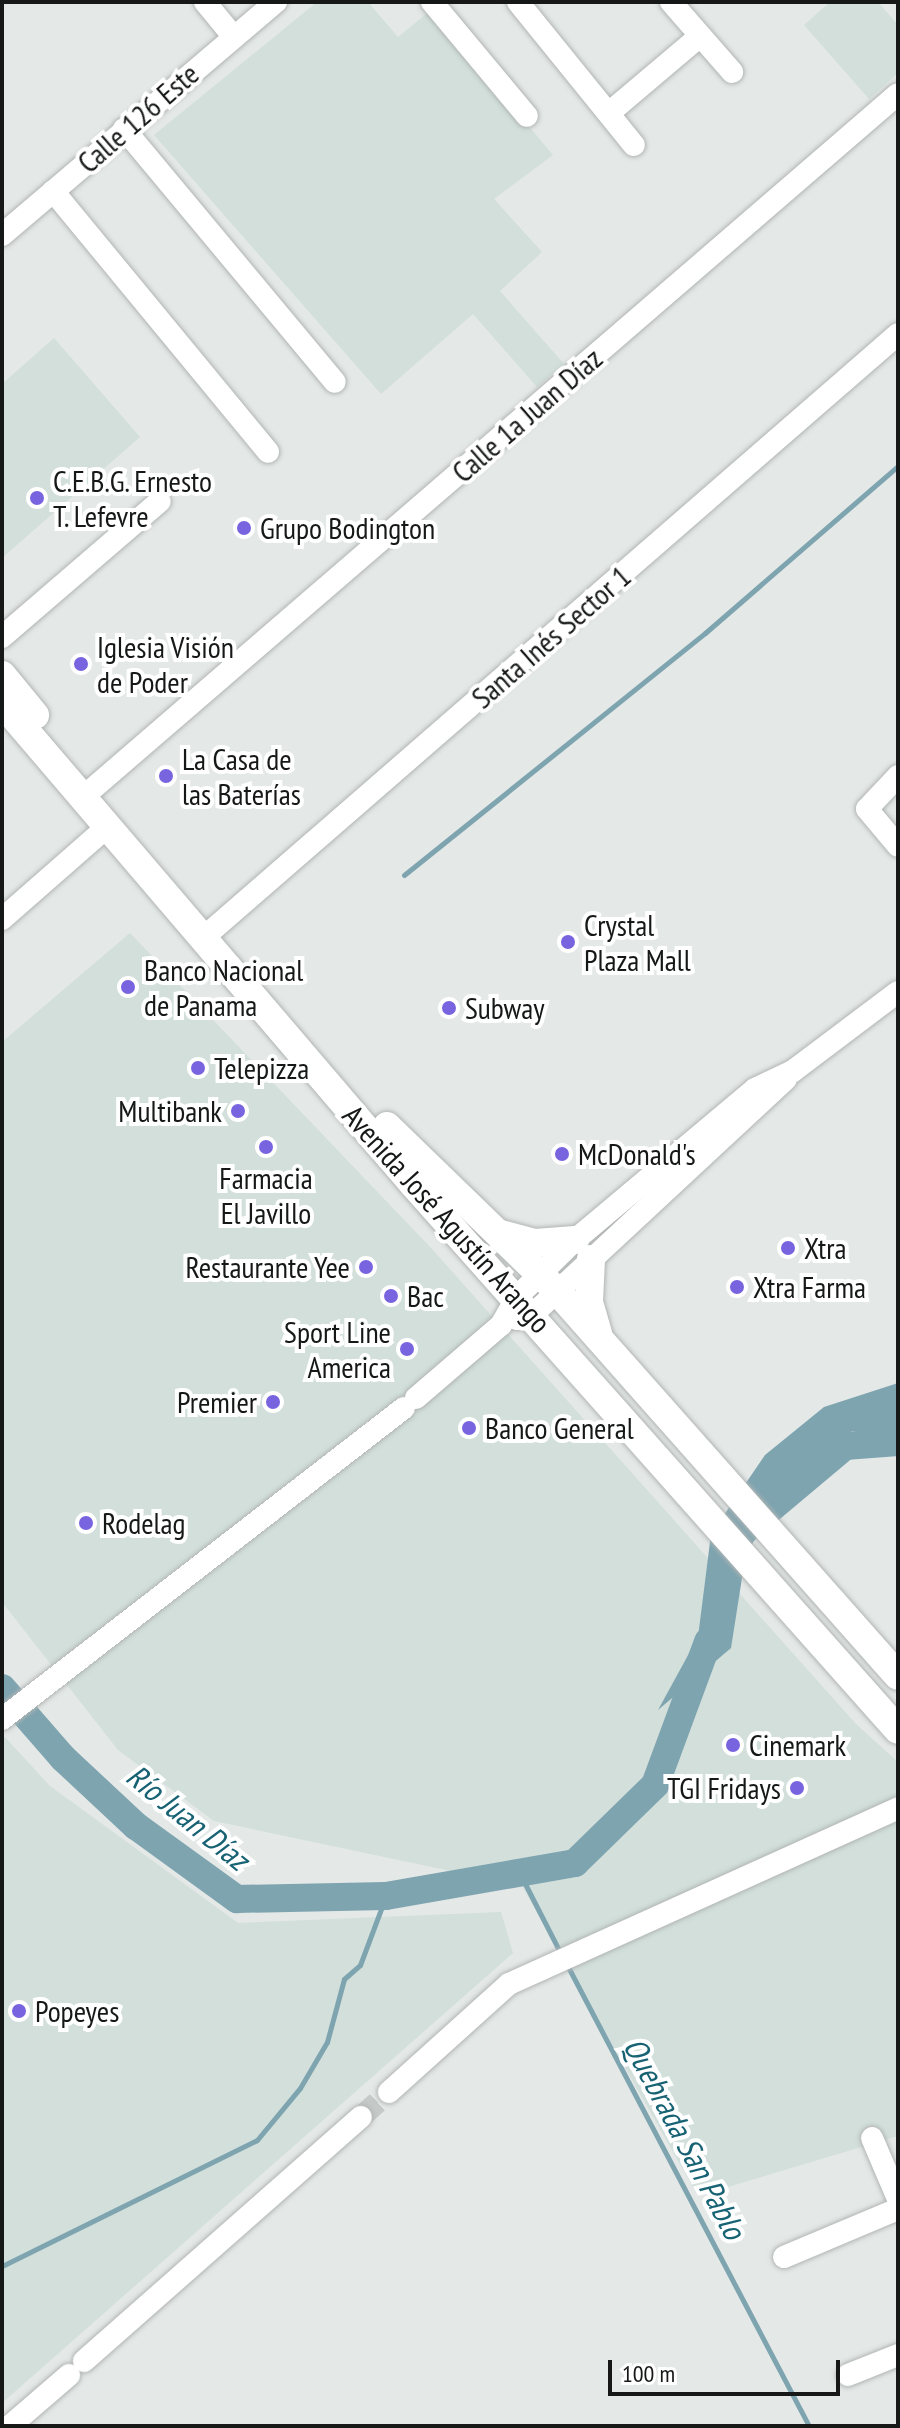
<!DOCTYPE html>
<meta charset="utf-8">
<style>
body{margin:0}
#map{position:relative;width:900px;height:2428px;overflow:hidden;background:#e4e8e7;font-family:"PT Sans Narrow",sans-serif}
div>[style]{position:absolute}
[style*='--x']{left:calc(var(--x)*1px);top:calc(var(--y)*1px);width:calc(var(--w)*1px);rotate:calc(var(--a)*1deg)}
.built>*{inset:0;background:#d2dfdb}
.water>*{inset:0;background:#7ea4b0}
.stream>*{height:5px;margin:-2.5px;padding:0 2.5px;transform-origin:2.5px;border-radius:2.5px;background:#7ea4b0}
.river>*{height:28px;margin:-14px;padding:0 14px;transform-origin:14px;border-radius:14px;background:#7ea4b0}
.minor-tunnel>*{height:22px;margin-top:-11px;transform-origin:0;background:repeating-linear-gradient(90deg,#c5c9c8 0 22px,transparent 0 33px)}
.roads{filter:drop-shadow(0 0 2px #b1b5b4) drop-shadow(0 0 2px #b1b5b4)}
.minor>*{height:22px;margin:-11px;padding:0 11px;transform-origin:11px;border-radius:11px;background:#fff}
.major>*{height:28px;margin:-14px;padding:0 14px;transform-origin:14px;border-radius:14px;background:#fff}
.dots>*{width:22px;height:22px;translate:-50% -50%;box-sizing:border-box;border:4px solid #fff;border-radius:50%}
span{translate:-50% -50%;white-space:nowrap;text-align:center;line-height:1.15;-webkit-text-stroke:8px #fff;paint-order:stroke}
.street-label{font-size:30px;color:#161817}
.poi-label{font-size:30px;color:#161817}
.left{translate:0 -50%;text-align:left}
.right{translate:-100% -50%;text-align:right}
.water-label{font-size:32px;color:#176273;font-style:italic}
.frame{position:absolute;inset:0;border:4px solid #161817;pointer-events:none}
.scale{position:absolute;left:608px;top:2360px;width:232px;height:36px;box-sizing:border-box;border:4px solid #161817;border-top:0;padding-left:10px;font-size:24px;line-height:28px;white-space:nowrap;color:#161817;-webkit-text-stroke:6px #fff;paint-order:stroke}
</style>
<div id="map">
<div class="built">
<div style="clip-path:polygon(317px 2px,368px 2px,398px 37px,431px 10px,553px 155px,494px 199px,542px 252px,500px 291px,564px 364px,537px 387px,473px 314px,381px 394px,154px 135px)"></div>
<div style="clip-path:polygon(830px 2px,878px 2px,898px 25px,898px 73px,869px 99px,804px 25px)"></div>
<div style="clip-path:polygon(54px 338px,140px 437px,2px 558px,2px 384px)"></div>
<div style="clip-path:polygon(130px 933px,432px 1249px,856px 1724px,898px 1762px,898px 2136px,698px 2196px,522px 1886px,214px 1821px,118px 1750px,2px 1602px,2px 1042px)"></div>
<div style="clip-path:polygon(2px 1734px,50px 1786px,238px 1923px,501px 1912px,513px 1953px,2px 2403px)"></div>
</div>
<div class="water">
<div style="clip-path:polygon(898px 1383px,898px 1437px,852px 1431px,782px 1483px,745px 1559px,731px 1648px,658px 1710px,698px 1637px,711px 1534px,765px 1455px,824px 1407px)"></div>
</div>
<div class="stream">
<div style="--x:404;--y:875;--w:386;--a:-38.8"></div>
<div style="--x:705;--y:633;--w:255;--a:-40.9"></div>
<div style="--x:519;--y:1872;--w:92;--a:62.9"></div>
<div style="--x:566;--y:1963;--w:523;--a:62.31"></div>
<div style="--x:2;--y:2266;--w:284;--a:-26.3"></div>
<div style="--x:257;--y:2140;--w:67;--a:-50.4"></div>
<div style="--x:300;--y:2088;--w:53;--a:-59.6"></div>
<div style="--x:327;--y:2042;--w:65;--a:-74.9"></div>
<div style="--x:344;--y:1979;--w:21;--a:-41"></div>
<div style="--x:360;--y:1965;--w:74;--a:-69.4"></div>
</div>
<div class="river">
<div style="--x:745;--y:1530;--w:131;--a:-40"></div>
<div style="--x:845;--y:1446;--w:53;--a:-4.3"></div>
<div style="--x:2;--y:1688;--w:93;--a:48.9"></div>
<div style="--x:63;--y:1758;--w:100;--a:43"></div>
<div style="--x:136;--y:1826;--w:125;--a:35.9"></div>
<div style="--x:237;--y:1899;--w:149;--a:-1.2"></div>
<div style="--x:386;--y:1896;--w:192;--a:-9.9"></div>
<div style="--x:575;--y:1863;--w:112;--a:-44.3"></div>
<div style="--x:655;--y:1785;--w:153;--a:-69.7"></div>
</div>
<div class="minor-tunnel">
<div style="--x:361;--y:2117;--w:38;--a:-42"></div>
</div>
<div class="roads">
<div class="minor">
<div style="--x:205;--y:2;--w:44;--a:50.5"></div>
<div style="--x:432;--y:2;--w:148;--a:50.2"></div>
<div style="--x:518;--y:2;--w:184;--a:51"></div>
<div style="--x:671;--y:2;--w:93;--a:48.9"></div>
<div style="--x:609;--y:113;--w:119;--a:-40.2"></div>
<div style="--x:124;--y:129;--w:329;--a:50.2"></div>
<div style="--x:53;--y:191;--w:338;--a:50.5"></div>
<div style="--x:2;--y:235;--w:360;--a:-40.4"></div>
<div style="--x:2;--y:637;--w:208;--a:-40.7"></div>
<div style="--x:898;--y:776;--w:45;--a:133.2"></div>
<div style="--x:867;--y:809;--w:48;--a:50"></div>
<div style="--x:83;--y:797;--w:1076;--a:-40.78"></div>
<div style="--x:2;--y:919;--w:140;--a:-41.2"></div>
<div style="--x:203;--y:938;--w:921;--a:-40.99"></div>
<div style="--x:517;--y:1319;--w:17;--a:-17"></div>
<div style="--x:533;--y:1314;--w:345;--a:-42.9"></div>
<div style="--x:416;--y:1398;--w:112;--a:-40.7"></div>
<div style="--x:501;--y:1325;--w:34;--a:-60"></div>
<div style="--x:518;--y:1296;--w:80;--a:-44.5"></div>
<div style="--x:575;--y:1240;--w:235;--a:-40"></div>
<div style="--x:755;--y:1089;--w:42;--a:-25.3"></div>
<div style="--x:793;--y:1071;--w:131;--a:-37"></div>
<div style="--x:2;--y:1719;--w:508;--a:-37.73"></div>
<div style="--x:389;--y:2092;--w:161;--a:-42"></div>
<div style="--x:509;--y:1984;--w:427;--a:-24.3"></div>
<div style="--x:872;--y:2138;--w:66;--a:66.9"></div>
<div style="--x:784;--y:2257;--w:124;--a:-22.8"></div>
<div style="--x:84;--y:2361;--w:369;--a:-41.4"></div>
<div style="--x:848;--y:2375;--w:54;--a:-21.8"></div>
<div style="--x:10;--y:2426;--w:78;--a:-40.8"></div>
</div>
<div class="major">
<div style="--x:2;--y:675;--w:52;--a:50.5"></div>
<div style="--x:2;--y:703;--w:633;--a:49.49"></div>
<div style="--x:413;--y:1184;--w:730;--a:48.39"></div>
<div style="--x:387;--y:1126;--w:237;--a:44.1"></div>
<div style="--x:557;--y:1291;--w:514;--a:48.47"></div>
<div style="--x:501;--y:1234;--w:35;--a:15"></div>
<div style="--x:535;--y:1243;--w:40;--a:-4.3"></div>
<div style="--x:591;--y:1259;--w:43;--a:92.7"></div>
<div style="--x:589;--y:1302;--w:33;--a:74"></div>
</div>
</div>
<div class="dots">
<div style="left:37px;top:498px;background:#7864df"></div>
<div style="left:244px;top:528px;background:#7864df"></div>
<div style="left:81px;top:664px;background:#7864df"></div>
<div style="left:166px;top:776px;background:#7864df"></div>
<div style="left:568px;top:942px;background:#7864df"></div>
<div style="left:128px;top:987px;background:#7864df"></div>
<div style="left:449px;top:1008px;background:#7864df"></div>
<div style="left:198px;top:1068px;background:#7864df"></div>
<div style="left:238px;top:1111px;background:#7864df"></div>
<div style="left:266px;top:1147px;background:#7864df"></div>
<div style="left:562px;top:1154px;background:#7864df"></div>
<div style="left:788px;top:1248px;background:#7864df"></div>
<div style="left:366px;top:1267px;background:#7864df"></div>
<div style="left:737px;top:1287px;background:#7864df"></div>
<div style="left:391px;top:1296px;background:#7864df"></div>
<div style="left:407px;top:1349px;background:#7864df"></div>
<div style="left:273px;top:1402px;background:#7864df"></div>
<div style="left:469px;top:1428px;background:#7864df"></div>
<div style="left:86px;top:1523px;background:#7864df"></div>
<div style="left:733px;top:1745px;background:#7864df"></div>
<div style="left:797px;top:1788px;background:#7864df"></div>
<div style="left:19px;top:2011px;background:#7864df"></div>
</div>
<div class="street-label">
<span style="left:138px;top:118px;rotate:-41deg">Calle 126 Este</span>
<span style="left:527px;top:415px;rotate:-41deg">Calle 1a Juan Díaz</span>
<span style="left:551px;top:637px;rotate:-41deg">Santa Inés Sector 1</span>
<span style="left:447px;top:1219px;rotate:48deg">Avenida José Agustín Arango</span>
</div>
<div class="poi-label">
<span class="left" style="left:53px;top:498px">C.E.B.G. Ernesto<br>T. Lefevre</span>
<span class="left" style="left:260px;top:528px">Grupo Bodington</span>
<span class="left" style="left:97px;top:664px">Iglesia Visión<br>de Poder</span>
<span class="left" style="left:182px;top:776px">La Casa de<br>las Baterías</span>
<span class="left" style="left:584px;top:942px">Crystal<br>Plaza Mall</span>
<span class="left" style="left:144px;top:987px">Banco Nacional<br>de Panama</span>
<span class="left" style="left:465px;top:1008px">Subway</span>
<span class="left" style="left:214px;top:1068px">Telepizza</span>
<span class="right" style="left:222px;top:1111px">Multibank</span>
<span class="left" style="left:578px;top:1154px">McDonald's</span>
<span style="left:266px;top:1195px">Farmacia<br>El Javillo</span>
<span class="left" style="left:804px;top:1248px">Xtra</span>
<span class="right" style="left:350px;top:1267px">Restaurante Yee</span>
<span class="left" style="left:753px;top:1287px">Xtra Farma</span>
<span class="left" style="left:407px;top:1296px">Bac</span>
<span class="right" style="left:391px;top:1349px">Sport Line<br>America</span>
<span class="right" style="left:257px;top:1402px">Premier</span>
<span class="left" style="left:485px;top:1428px">Banco General</span>
<span class="left" style="left:102px;top:1523px">Rodelag</span>
<span class="left" style="left:749px;top:1745px">Cinemark</span>
<span class="right" style="left:781px;top:1788px">TGI Fridays</span>
<span class="left" style="left:35px;top:2011px">Popeyes</span>
</div>
<div class="water-label">
<span style="left:188px;top:1817px;rotate:39deg">Río Juan Díaz</span>
<span style="left:685px;top:2138px;rotate:62deg">Quebrada San Pablo</span>
</div>
<div class="frame"></div>
<div class="scale">100 m</div>
</div>
